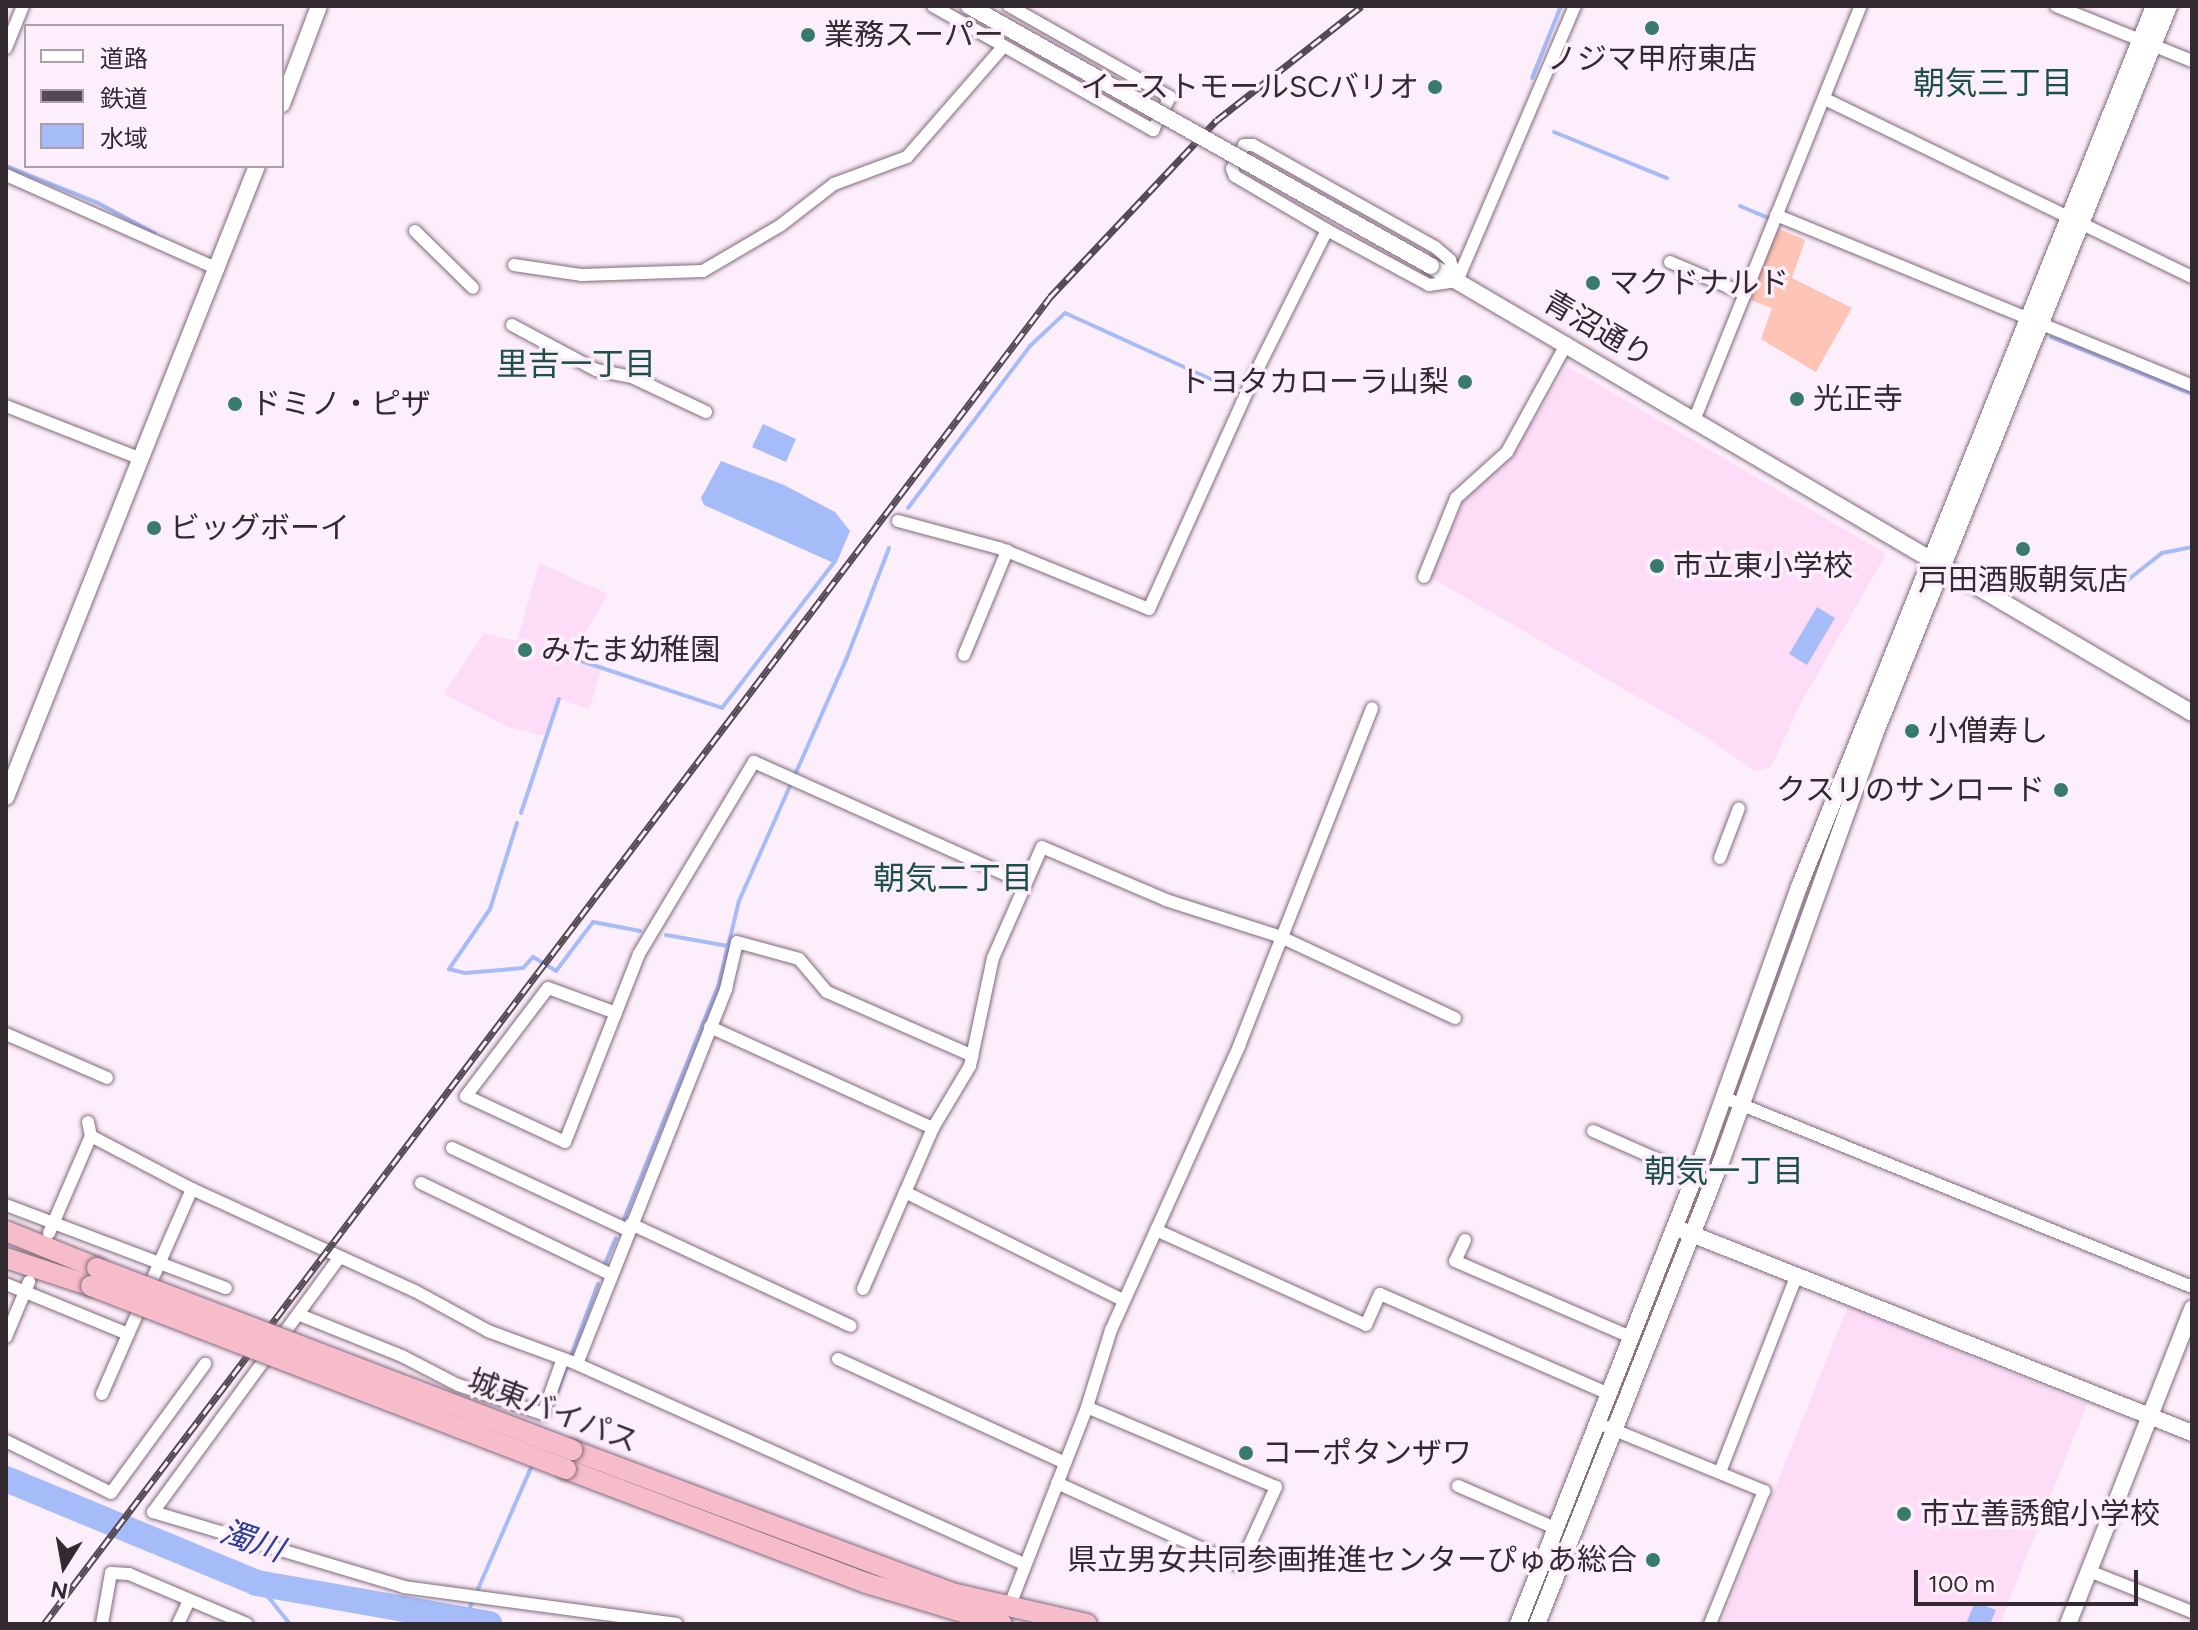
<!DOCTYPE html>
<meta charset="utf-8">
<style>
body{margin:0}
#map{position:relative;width:2198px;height:1630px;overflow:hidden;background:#fdeefb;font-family:Figtree,"Noto Sans JP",sans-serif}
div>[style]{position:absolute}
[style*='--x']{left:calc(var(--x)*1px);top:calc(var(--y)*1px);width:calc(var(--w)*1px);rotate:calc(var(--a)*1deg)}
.built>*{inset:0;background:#fcdcf7}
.green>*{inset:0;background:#fec4b6}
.water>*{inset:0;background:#a5bcf9}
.stream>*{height:4px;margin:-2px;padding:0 2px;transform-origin:2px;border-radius:2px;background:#a5bcf9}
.river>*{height:26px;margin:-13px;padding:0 13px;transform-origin:13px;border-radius:13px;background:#a5bcf9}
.roads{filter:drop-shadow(0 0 2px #80697c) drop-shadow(0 0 2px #80697c)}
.minor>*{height:12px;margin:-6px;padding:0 6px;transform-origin:6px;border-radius:6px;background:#fff}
.tertiary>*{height:16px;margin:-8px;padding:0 8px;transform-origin:8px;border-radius:8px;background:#fff}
.trunk>*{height:20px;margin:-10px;padding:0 10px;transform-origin:10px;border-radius:10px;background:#f6bcca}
.rail>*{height:7px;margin-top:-3.5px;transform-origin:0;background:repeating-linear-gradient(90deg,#fdeefb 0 12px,#544a53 0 24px);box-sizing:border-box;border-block:2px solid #544a53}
.bridges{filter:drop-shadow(0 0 2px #80697c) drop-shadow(0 0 2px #80697c)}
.tertiary-bridge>*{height:16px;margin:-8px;padding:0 8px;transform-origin:8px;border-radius:8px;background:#fff}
.trunk-bridge>*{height:20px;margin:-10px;padding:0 10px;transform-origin:10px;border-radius:10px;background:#f6bcca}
.dots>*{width:22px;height:22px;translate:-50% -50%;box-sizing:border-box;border:4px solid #fdeefb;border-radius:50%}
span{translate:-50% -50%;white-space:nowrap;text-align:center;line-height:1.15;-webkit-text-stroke:7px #fdeefb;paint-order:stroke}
.poi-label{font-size:30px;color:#322931}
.left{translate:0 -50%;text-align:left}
.right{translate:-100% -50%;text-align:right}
.street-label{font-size:30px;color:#322931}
.neighbourhood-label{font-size:32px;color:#1c5246}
.water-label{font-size:32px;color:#2a3e95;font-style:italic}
.frame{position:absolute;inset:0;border:8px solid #322931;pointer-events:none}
.legend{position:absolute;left:24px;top:24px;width:260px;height:144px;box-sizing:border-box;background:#fdeefb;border:2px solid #ac9faa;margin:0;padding:10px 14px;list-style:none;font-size:24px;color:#322931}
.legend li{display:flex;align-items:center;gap:16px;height:40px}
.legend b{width:40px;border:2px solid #ac9faa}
.north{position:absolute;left:24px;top:1526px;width:80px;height:80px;-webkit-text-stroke:6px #fdeefb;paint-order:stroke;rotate:191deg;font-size:22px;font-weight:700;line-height:32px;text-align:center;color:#322931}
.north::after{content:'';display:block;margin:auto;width:28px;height:36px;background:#322931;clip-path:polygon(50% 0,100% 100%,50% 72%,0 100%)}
.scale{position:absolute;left:1914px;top:1570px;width:224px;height:36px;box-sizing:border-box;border:4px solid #322931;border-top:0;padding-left:10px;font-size:24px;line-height:28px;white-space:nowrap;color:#322931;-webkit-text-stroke:6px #fdeefb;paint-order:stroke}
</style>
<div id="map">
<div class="built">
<div style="clip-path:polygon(1567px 366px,1886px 554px,1801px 703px,1771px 767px,1755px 771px,1700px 733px,1430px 577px,1468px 492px,1511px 457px)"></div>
<div style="clip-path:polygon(539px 563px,608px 594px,572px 657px,602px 667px,589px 709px,559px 699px,546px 736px,508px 727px,444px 694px,484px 633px,517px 641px)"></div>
<div style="clip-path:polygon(1848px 1306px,2087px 1404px,2000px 1624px,1721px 1624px)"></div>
</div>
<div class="green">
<div style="clip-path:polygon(1777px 228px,1805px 240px,1792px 278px,1852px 308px,1816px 372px,1761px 339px,1772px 308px,1750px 300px)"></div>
</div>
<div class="water">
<div style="clip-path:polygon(763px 424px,796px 439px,786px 462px,752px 447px)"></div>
<div style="clip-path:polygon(721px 461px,784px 485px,835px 512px,850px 531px,836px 564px,704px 505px,701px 498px)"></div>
<div style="clip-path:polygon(1817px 607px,1835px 618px,1807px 665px,1789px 654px)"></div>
<div style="clip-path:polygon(1975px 1602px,1996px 1610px,1990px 1624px,1966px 1624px)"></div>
</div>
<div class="stream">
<div style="--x:1532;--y:78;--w:78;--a:-68.1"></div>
<div style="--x:1554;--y:132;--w:122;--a:22.2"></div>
<div style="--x:6;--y:166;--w:99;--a:21.9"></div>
<div style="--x:98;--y:203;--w:64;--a:28.2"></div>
<div style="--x:1740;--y:206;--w:33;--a:23"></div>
<div style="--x:2051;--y:337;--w:152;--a:22"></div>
<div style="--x:908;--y:508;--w:203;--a:-53"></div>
<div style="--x:1030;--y:346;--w:48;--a:-43.3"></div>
<div style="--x:1065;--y:313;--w:181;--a:24.4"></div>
<div style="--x:2000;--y:578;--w:51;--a:12.4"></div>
<div style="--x:2050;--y:589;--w:65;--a:0.9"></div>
<div style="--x:2115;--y:590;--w:60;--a:-38.2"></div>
<div style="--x:2162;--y:553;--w:31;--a:-11"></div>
<div style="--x:572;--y:658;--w:158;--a:18.4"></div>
<div style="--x:722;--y:708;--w:182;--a:-52.4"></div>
<div style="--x:521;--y:813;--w:120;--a:-71.6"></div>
<div style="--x:517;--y:823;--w:90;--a:107.4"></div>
<div style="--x:490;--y:909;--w:73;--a:124.3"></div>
<div style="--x:449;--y:969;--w:16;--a:14"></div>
<div style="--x:465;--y:973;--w:58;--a:-4.9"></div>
<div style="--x:523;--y:968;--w:15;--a:-48"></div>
<div style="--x:533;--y:957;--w:27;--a:31"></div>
<div style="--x:556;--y:971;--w:61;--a:-52.9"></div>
<div style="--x:593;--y:922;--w:48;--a:10.8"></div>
<div style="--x:666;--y:935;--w:63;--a:10.1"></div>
<div style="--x:624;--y:1219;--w:253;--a:-68"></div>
<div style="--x:719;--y:984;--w:85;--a:-76.5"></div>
<div style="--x:739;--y:901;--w:264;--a:-66.1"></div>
<div style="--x:846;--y:660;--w:120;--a:-69"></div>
<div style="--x:604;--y:1266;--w:30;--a:-67"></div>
<div style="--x:554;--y:1401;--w:125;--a:-69.4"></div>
<div style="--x:257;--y:1583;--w:53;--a:51.2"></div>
<div style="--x:464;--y:1621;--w:172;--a:-66.4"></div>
</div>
<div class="river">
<div style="--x:6;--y:1479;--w:272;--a:22.5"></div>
<div style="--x:257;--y:1583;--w:236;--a:10"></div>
</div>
<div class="roads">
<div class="minor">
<div style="--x:933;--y:6;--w:253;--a:29.4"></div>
<div style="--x:1153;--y:130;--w:37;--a:-63"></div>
<div style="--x:1170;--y:97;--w:185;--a:-150.5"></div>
<div style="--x:2056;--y:6;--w:147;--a:22"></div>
<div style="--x:6;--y:48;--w:45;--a:-68"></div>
<div style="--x:1825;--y:99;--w:408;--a:25.9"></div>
<div style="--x:6;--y:175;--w:232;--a:23.9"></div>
<div style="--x:1776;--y:215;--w:450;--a:22.3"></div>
<div style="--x:1327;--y:230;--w:107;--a:-149.6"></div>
<div style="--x:1235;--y:176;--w:8;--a:-113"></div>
<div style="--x:1232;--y:169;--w:27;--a:-63"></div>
<div style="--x:1244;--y:145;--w:9;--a:0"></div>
<div style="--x:1253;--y:145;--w:209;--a:29.3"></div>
<div style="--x:1435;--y:247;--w:20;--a:41"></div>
<div style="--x:1450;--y:260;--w:22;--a:72"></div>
<div style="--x:415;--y:231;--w:81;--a:44.5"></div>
<div style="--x:1670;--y:262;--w:82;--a:23.1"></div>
<div style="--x:514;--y:265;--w:69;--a:8.4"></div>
<div style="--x:582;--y:275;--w:121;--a:-1.9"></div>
<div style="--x:703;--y:271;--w:91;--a:-30.5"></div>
<div style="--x:781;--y:225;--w:67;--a:-37.7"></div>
<div style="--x:834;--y:184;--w:78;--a:-20.3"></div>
<div style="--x:907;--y:157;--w:147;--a:-48.9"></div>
<div style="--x:512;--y:325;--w:95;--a:28.2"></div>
<div style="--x:596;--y:370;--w:37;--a:11"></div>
<div style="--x:632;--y:377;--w:82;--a:25.3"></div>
<div style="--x:6;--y:406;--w:145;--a:21.4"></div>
<div style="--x:1695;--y:418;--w:444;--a:-68.1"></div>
<div style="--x:898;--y:521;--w:105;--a:15"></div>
<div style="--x:999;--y:548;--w:162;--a:22.1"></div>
<div style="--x:1149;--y:609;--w:258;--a:-65.7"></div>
<div style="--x:1255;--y:374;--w:161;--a:-63.4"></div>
<div style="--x:1327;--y:230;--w:116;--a:28.3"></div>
<div style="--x:1429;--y:285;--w:28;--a:-8"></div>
<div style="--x:1457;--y:281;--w:299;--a:-66.8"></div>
<div style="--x:1424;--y:577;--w:85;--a:-67.9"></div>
<div style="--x:1456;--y:498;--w:69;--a:-42"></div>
<div style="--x:1507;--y:452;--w:124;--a:-61.2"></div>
<div style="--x:964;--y:655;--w:113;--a:-67.5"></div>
<div style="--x:1720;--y:858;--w:53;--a:-69.2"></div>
<div style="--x:616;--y:1013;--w:72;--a:-159.8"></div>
<div style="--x:548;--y:988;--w:136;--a:127.2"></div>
<div style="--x:466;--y:1096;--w:109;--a:24.9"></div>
<div style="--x:565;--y:1142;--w:202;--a:-68.5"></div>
<div style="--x:639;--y:954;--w:224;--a:-59.1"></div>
<div style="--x:754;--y:762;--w:297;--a:24.1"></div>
<div style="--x:710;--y:1027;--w:245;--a:24.4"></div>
<div style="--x:6;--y:1034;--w:110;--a:23.5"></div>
<div style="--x:1725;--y:1098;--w:504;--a:22.03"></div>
<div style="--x:88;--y:1122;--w:14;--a:78"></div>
<div style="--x:91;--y:1136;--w:114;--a:27.7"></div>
<div style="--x:192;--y:1189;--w:245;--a:24.6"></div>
<div style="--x:415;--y:1291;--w:83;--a:28.7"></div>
<div style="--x:488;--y:1331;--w:95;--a:20.3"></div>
<div style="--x:577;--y:1364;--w:491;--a:24.1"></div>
<div style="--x:1593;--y:1131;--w:111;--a:23.8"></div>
<div style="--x:452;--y:1148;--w:194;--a:25"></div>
<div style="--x:421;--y:1183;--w:210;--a:25.7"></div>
<div style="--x:905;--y:1192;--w:243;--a:26.4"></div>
<div style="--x:6;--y:1205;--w:235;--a:20.7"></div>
<div style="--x:631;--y:1224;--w:242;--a:24.9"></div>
<div style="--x:1156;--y:1230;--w:230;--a:24.3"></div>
<div style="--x:1366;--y:1325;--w:34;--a:-66"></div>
<div style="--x:1380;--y:1294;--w:250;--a:23.6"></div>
<div style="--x:49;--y:1233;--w:106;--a:-66.6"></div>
<div style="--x:1465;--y:1240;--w:23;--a:115"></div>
<div style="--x:1455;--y:1261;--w:192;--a:23.4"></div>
<div style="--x:339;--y:1258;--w:315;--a:126.2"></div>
<div style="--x:153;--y:1512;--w:262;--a:16.6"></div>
<div style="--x:404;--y:1587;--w:275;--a:7.7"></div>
<div style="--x:6;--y:1284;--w:132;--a:22.3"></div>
<div style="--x:863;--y:1289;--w:176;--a:-66.5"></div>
<div style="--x:933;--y:1128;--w:72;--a:-59.2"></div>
<div style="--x:970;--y:1066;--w:110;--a:-78"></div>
<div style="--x:993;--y:958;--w:121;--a:-66.2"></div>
<div style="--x:1042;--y:847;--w:135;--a:23.1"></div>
<div style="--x:1166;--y:900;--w:121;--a:17.8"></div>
<div style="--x:1281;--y:937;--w:192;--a:25"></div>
<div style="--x:300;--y:1315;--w:110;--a:21.9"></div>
<div style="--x:402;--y:1356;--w:63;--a:27.4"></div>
<div style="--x:458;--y:1385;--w:90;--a:18.8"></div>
<div style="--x:543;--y:1414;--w:59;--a:-70.3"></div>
<div style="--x:6;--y:1337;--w:60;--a:-67.3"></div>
<div style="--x:838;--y:1359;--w:250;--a:24.6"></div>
<div style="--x:577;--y:1364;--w:404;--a:-68.3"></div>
<div style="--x:726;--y:989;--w:48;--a:-76.8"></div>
<div style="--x:737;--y:942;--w:64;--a:15.3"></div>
<div style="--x:799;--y:959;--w:43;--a:49.7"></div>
<div style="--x:827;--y:992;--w:159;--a:23.7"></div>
<div style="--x:102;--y:1394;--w:224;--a:-66.3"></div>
<div style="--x:1607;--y:1427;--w:170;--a:22.2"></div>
<div style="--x:1764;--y:1491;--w:144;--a:112.1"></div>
<div style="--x:6;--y:1441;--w:117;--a:26.3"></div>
<div style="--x:111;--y:1493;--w:160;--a:-53.9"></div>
<div style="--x:1720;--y:1472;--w:212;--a:-68.7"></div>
<div style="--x:1057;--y:1483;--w:201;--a:24.4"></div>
<div style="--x:1240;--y:1566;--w:87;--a:-65.5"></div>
<div style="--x:1276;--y:1487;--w:205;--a:-157.1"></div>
<div style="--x:1458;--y:1486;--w:106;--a:23.4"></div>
<div style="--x:2089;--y:1571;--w:111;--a:21.7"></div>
<div style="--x:1008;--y:1610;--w:218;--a:-68.7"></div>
<div style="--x:1087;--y:1407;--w:81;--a:-72.7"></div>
<div style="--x:1111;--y:1330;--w:312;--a:-65.7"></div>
<div style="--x:1239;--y:1046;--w:363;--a:-68.5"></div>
<div style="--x:102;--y:1624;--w:52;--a:-80"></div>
<div style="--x:111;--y:1573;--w:18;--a:3"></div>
<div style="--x:129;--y:1574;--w:128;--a:23"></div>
<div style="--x:178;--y:1624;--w:26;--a:-65"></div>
</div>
<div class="tertiary">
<div style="--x:282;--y:104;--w:105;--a:-69.3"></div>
<div style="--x:1431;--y:266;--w:883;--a:30.43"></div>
<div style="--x:6;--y:797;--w:679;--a:-68.31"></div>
<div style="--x:1684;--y:1231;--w:547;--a:21.68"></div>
<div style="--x:1518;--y:1624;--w:504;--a:-68.47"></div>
<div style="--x:1703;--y:1155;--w:285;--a:-70.3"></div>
<div style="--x:1799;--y:887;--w:950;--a:-68.05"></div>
<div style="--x:1537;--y:1624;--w:497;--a:-68.3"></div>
<div style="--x:1721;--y:1162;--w:455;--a:-70.2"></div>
<div style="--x:1875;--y:734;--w:785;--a:-68.01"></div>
<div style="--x:2068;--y:1624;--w:339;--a:-68.5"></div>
</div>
<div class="trunk">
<div style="--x:6;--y:1231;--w:98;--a:22.1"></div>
<div style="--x:6;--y:1258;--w:89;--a:18.2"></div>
<div style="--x:572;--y:1450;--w:410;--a:20.6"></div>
<div style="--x:956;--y:1594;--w:134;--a:12.9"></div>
<div style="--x:566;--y:1469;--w:321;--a:20.8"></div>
<div style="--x:866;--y:1583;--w:142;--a:16.8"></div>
</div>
</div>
<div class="rail">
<div style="--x:44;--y:1624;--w:1665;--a:-52.83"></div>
<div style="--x:1050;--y:297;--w:243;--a:-46.7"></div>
<div style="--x:1217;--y:120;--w:184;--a:-38.2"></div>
</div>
<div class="bridges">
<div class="tertiary-bridge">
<div style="--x:969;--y:6;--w:530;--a:29.37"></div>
</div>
<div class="trunk-bridge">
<div style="--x:97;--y:1268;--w:509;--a:20.96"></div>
<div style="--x:91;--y:1286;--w:509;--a:21.07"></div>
</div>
</div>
<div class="dots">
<div style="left:1652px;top:28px;background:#397b6b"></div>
<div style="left:808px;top:35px;background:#397b6b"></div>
<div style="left:1435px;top:87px;background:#397b6b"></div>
<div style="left:1593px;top:283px;background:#397b6b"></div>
<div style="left:1465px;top:382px;background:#397b6b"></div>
<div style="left:1797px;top:399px;background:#397b6b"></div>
<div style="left:235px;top:404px;background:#397b6b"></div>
<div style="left:154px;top:528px;background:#397b6b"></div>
<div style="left:2023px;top:549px;background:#397b6b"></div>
<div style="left:1657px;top:566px;background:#397b6b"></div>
<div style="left:525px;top:650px;background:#397b6b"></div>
<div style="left:1912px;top:731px;background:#397b6b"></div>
<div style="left:2061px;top:790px;background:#397b6b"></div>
<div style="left:1246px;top:1453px;background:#397b6b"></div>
<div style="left:1904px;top:1514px;background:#397b6b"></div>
<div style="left:1653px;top:1560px;background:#397b6b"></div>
</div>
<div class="poi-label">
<span class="left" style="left:824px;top:35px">業務スーパー</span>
<span style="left:1652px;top:59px">ノジマ甲府東店</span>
<span class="right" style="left:1419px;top:87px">イーストモールSCバリオ</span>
<span class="left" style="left:1609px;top:283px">マクドナルド</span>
<span class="right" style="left:1449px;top:382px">トヨタカローラ山梨</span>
<span class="left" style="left:1813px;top:399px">光正寺</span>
<span class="left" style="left:251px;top:404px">ドミノ・ピザ</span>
<span class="left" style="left:170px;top:528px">ビッグボーイ</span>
<span class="left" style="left:1673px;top:566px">市立東小学校</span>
<span style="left:2023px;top:580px">戸田酒販朝気店</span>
<span class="left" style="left:541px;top:650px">みたま幼稚園</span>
<span class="left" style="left:1928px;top:731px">小僧寿し</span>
<span class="right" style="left:2045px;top:790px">クスリのサンロード</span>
<span class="left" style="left:1262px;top:1453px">コーポタンザワ</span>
<span class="left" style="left:1920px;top:1514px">市立善誘館小学校</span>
<span class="right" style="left:1637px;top:1560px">県立男女共同参画推進センターぴゅあ総合</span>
</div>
<div class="street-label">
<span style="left:1598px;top:329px;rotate:30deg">青沼通り</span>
<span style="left:553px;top:1411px;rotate:21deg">城東バイパス</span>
</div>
<div class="neighbourhood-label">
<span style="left:1993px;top:83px">朝気三丁目</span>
<span style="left:576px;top:364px">里吉一丁目</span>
<span style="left:953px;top:878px">朝気二丁目</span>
<span style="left:1724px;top:1171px">朝気一丁目</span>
</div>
<div class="water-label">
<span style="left:252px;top:1541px;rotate:19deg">濁川</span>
</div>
<div class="frame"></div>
<ul class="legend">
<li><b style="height:10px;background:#fff"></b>道路</li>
<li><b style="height:10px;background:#544a53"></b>鉄道</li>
<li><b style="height:22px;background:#a5bcf9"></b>水域</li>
</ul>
<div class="north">N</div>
<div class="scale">100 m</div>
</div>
